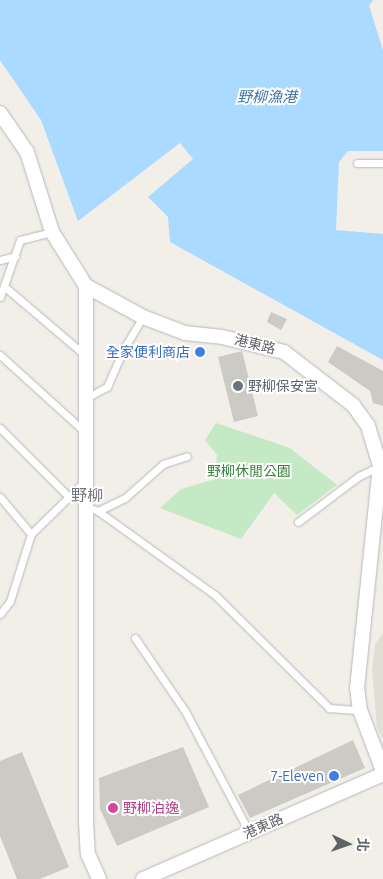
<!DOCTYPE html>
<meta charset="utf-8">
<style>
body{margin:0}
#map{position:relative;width:383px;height:879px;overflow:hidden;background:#f1efe8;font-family:Ubuntu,"Noto Sans TC",sans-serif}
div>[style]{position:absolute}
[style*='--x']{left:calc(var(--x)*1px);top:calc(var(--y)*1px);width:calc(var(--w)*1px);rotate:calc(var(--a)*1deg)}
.education>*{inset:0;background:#e1ded6}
.green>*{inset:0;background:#c5e8c5}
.water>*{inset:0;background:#aadaff}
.building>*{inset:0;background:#cccac5}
.roads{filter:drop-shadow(0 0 1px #b5b8bc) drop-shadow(0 0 1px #b5b8bc)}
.service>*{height:7px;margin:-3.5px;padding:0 3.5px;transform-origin:3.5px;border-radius:3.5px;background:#fff}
.minor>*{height:14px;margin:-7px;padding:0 7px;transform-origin:7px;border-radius:7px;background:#fff}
.dots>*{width:14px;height:14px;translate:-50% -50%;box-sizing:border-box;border:2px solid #fff;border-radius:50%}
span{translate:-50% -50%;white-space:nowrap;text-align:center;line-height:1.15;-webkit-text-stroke:4px #fff;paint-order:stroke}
.street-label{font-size:14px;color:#5f6368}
.shop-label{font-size:14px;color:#366cbe}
.right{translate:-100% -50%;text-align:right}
.worship-label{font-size:14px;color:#5b616d}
.left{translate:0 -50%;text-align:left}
.park-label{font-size:14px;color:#348238}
.hotel-label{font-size:14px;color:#b23c85}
.water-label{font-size:15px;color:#4174aa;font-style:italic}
.quarter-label{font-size:16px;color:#70757a}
.north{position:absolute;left:323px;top:819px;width:50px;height:50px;-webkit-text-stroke:4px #fff;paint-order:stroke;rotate:93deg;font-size:14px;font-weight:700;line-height:20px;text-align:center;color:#5f6368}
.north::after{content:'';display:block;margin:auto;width:18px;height:22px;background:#5f6368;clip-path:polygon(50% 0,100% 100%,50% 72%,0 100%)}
</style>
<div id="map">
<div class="education">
<div style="clip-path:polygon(383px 633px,383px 738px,377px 728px,372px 670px,375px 644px)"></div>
</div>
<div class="green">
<div style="clip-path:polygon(216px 423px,290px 448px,337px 485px,297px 515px,274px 493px,241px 539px,160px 508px,181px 489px,215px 479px,217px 455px,205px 440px)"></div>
</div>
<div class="water">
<div style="clip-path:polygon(0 0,373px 0,369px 6px,383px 50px,383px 151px,348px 151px,339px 162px,336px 230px,383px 234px,383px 360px,170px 242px,168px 217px,148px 197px,193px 159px,180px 143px,78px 221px,41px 120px,0 60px)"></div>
</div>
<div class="building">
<div style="clip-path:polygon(271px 312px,287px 319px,281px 330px,267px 322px)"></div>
<div style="clip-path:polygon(337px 346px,383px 371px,383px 406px,373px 403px,370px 391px,328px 362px)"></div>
<div style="clip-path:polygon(242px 351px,258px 416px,234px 422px,218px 357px)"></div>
<div style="clip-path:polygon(353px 740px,365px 768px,250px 818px,238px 795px)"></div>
<div style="clip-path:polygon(183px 747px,209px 807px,117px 846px,100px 809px,99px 778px)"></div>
<div style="clip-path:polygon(22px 752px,69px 867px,40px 879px,17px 879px,0 836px,0 761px)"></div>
</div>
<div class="roads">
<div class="service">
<div style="--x:357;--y:163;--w:26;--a:0"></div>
<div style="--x:0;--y:260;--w:16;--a:-14"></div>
<div style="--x:5;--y:287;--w:105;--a:40.4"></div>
<div style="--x:0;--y:297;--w:60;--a:-70.7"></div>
<div style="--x:20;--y:240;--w:33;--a:-14"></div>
<div style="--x:0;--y:355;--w:115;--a:42.2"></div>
<div style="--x:86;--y:398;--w:24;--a:-28"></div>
<div style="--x:107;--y:387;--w:40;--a:-66.6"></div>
<div style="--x:123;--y:350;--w:39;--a:-59"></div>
<div style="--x:0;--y:428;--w:96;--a:45"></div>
<div style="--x:0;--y:497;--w:48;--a:50"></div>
<div style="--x:85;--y:506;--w:14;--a:21"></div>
<div style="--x:98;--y:511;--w:144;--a:35.7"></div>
<div style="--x:215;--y:595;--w:161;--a:44.7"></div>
<div style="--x:329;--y:708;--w:31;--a:4"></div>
<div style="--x:98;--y:511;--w:30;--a:-26"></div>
<div style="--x:125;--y:498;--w:51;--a:-41.8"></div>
<div style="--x:163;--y:464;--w:25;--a:-18"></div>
<div style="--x:298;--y:522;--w:76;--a:-37"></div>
<div style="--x:359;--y:476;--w:23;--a:-25"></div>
<div style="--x:0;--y:614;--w:16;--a:-52"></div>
<div style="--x:10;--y:601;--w:70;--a:-72.6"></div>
<div style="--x:31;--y:534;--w:76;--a:-44.5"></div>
<div style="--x:135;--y:638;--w:88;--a:55.6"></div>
<div style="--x:185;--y:711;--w:137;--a:62.1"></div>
</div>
<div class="minor">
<div style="--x:0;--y:113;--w:47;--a:55.3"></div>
<div style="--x:27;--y:152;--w:84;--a:72.6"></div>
<div style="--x:52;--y:232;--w:64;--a:57.8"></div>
<div style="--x:86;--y:286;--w:65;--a:28.5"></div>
<div style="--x:143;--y:317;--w:45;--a:20.9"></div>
<div style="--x:185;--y:333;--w:37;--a:6"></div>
<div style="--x:222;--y:337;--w:64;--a:13.6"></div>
<div style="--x:284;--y:352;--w:87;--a:37.5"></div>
<div style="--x:353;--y:405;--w:26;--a:54"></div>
<div style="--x:368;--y:426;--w:42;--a:73.3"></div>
<div style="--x:380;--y:466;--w:222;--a:95.9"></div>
<div style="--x:357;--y:687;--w:23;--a:83"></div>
<div style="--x:360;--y:710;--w:65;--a:69.3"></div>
<div style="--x:86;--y:286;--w:535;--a:90"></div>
<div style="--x:86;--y:821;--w:33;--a:87"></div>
<div style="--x:88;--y:854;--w:27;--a:66"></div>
<div style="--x:143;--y:879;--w:262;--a:-23.6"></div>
</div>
</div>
<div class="dots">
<div style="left:200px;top:352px;background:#3f7fe0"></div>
<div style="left:238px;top:386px;background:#6b7280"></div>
<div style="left:334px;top:776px;background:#3f7fe0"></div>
<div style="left:113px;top:808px;background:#d1479c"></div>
</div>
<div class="street-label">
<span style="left:255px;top:344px;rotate:14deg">港東路</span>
<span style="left:263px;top:826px;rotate:-24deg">港東路</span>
</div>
<div class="shop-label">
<span class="right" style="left:190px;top:352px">全家便利商店</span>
<span class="right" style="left:324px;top:776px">7-Eleven</span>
</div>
<div class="worship-label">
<span class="left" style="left:248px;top:386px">野柳保安宮</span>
</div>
<div class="park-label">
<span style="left:249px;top:471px">野柳休閒公園</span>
</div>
<div class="hotel-label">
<span class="left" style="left:123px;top:808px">野柳泊逸</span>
</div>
<div class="water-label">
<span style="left:267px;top:97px">野柳漁港</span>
</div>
<div class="quarter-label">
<span style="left:87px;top:495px">野柳</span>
</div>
<div class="north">北</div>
</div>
